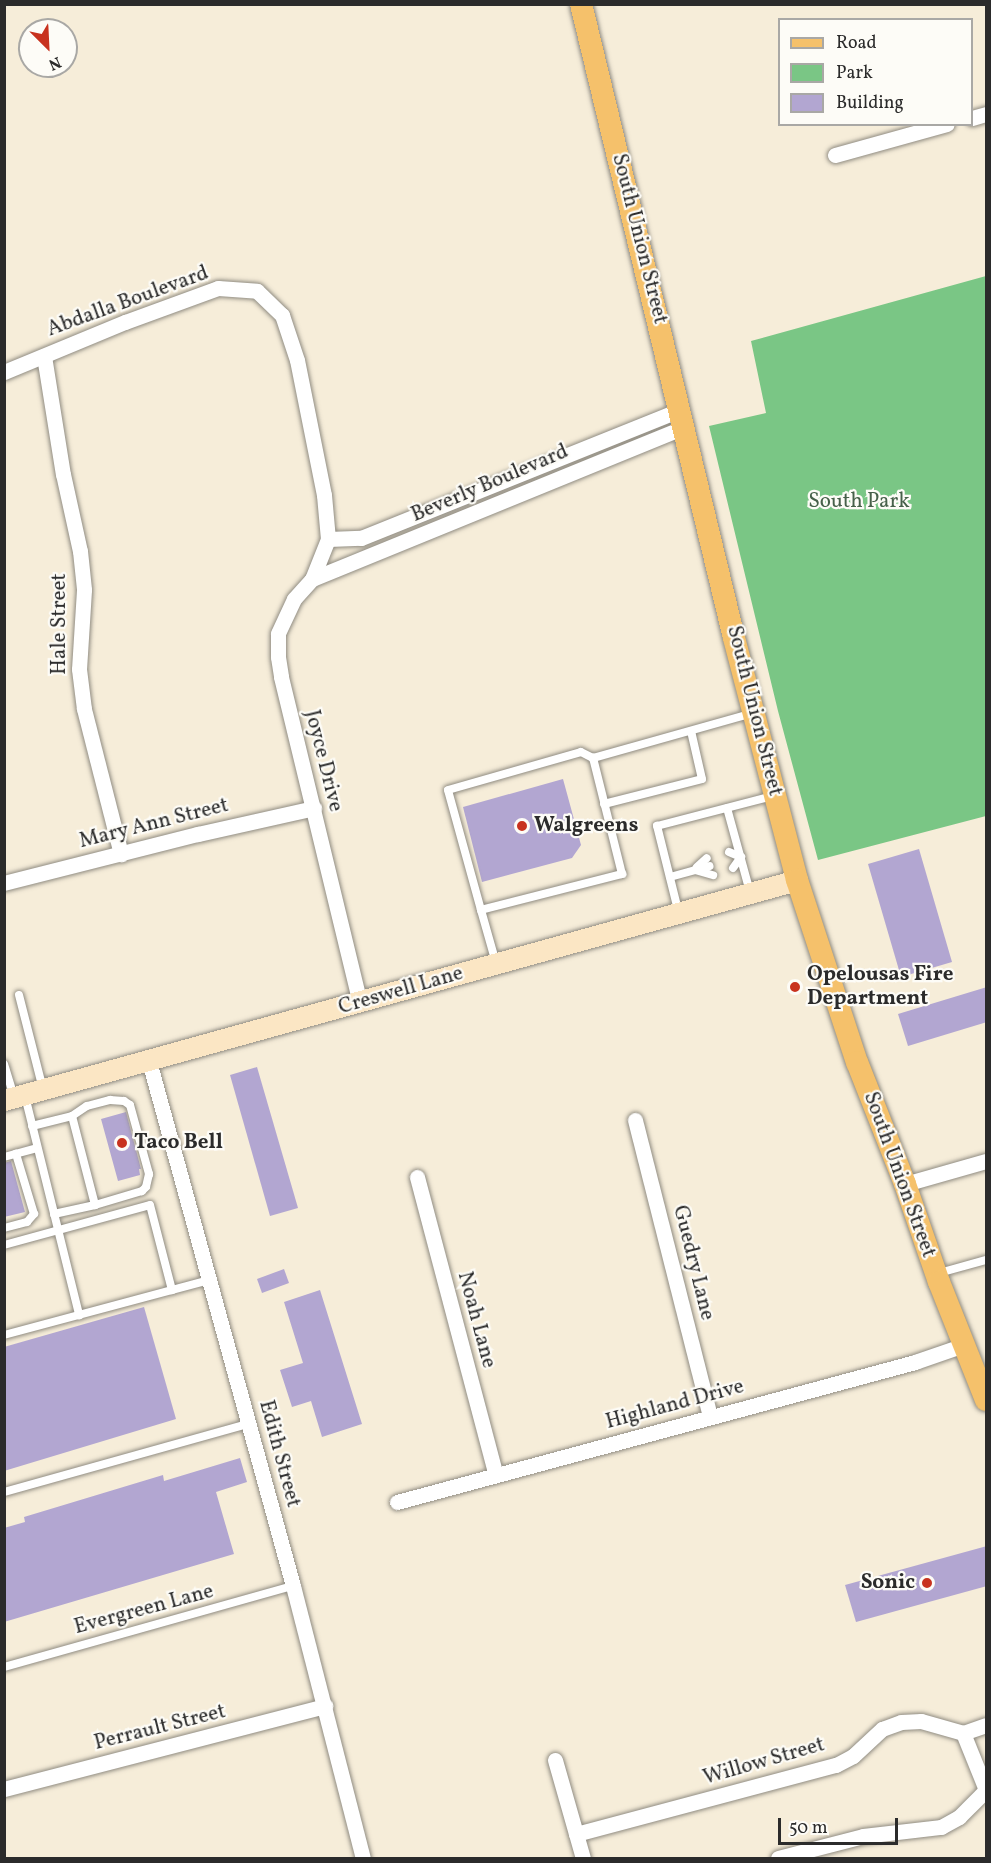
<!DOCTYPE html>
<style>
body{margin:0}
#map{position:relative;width:991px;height:1863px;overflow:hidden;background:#f6edd9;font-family:Vollkorn,serif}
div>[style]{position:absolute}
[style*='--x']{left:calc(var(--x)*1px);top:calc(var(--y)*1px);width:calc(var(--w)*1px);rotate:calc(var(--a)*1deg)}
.green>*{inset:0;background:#7ac685}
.building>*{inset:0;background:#b2a6d1}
.roads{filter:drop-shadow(0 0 2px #908c82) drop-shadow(0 0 2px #908c82)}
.lane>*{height:8px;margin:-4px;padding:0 4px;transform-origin:4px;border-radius:4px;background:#fff}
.street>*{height:15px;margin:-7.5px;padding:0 7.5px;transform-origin:7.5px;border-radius:7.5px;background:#fff}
.secondary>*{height:21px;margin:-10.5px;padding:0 10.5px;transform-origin:10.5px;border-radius:10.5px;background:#fbe6c4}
.primary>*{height:22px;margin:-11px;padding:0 11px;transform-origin:11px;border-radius:11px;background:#f5c16b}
.dots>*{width:16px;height:16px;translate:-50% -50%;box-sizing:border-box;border:3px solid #fdfcf7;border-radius:50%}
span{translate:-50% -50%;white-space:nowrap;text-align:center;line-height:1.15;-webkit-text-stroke:4.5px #fdfcf7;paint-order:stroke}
.street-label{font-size:21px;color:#2b2b2b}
.park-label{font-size:21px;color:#47614a}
.poi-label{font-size:21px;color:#2b2b2b;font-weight:700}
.left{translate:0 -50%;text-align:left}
.right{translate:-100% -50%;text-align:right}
.frame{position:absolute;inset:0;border:6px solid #2b2b2b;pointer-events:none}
.legend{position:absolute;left:778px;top:18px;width:195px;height:108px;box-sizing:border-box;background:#fdfcf7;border:2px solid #a9a8a5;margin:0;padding:8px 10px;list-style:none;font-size:18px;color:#2b2b2b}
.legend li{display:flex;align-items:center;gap:12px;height:30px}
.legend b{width:30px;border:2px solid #a9a8a5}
.north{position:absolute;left:18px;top:18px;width:60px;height:60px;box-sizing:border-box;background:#fdfcf7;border:2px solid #a9a8a5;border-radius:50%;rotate:156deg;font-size:16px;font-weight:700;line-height:24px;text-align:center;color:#2b2b2b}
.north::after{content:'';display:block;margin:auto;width:21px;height:27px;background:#c8321e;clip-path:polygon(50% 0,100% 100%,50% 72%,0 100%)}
.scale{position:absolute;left:778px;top:1818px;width:120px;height:27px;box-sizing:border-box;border:3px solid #2b2b2b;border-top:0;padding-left:8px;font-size:18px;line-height:21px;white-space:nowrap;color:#2b2b2b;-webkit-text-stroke:4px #fdfcf7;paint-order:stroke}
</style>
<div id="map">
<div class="green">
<div style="clip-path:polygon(986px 276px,986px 816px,818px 860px,778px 711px,709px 426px,766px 413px,751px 341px)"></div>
</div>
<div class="building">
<div style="clip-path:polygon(563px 779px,581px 845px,572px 858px,482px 882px,463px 807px)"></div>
<div style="clip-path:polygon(919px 849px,952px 962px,901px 977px,868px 864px)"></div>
<div style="clip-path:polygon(987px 987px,987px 1022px,908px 1046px,898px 1014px)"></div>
<div style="clip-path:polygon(257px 1067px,298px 1208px,270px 1216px,230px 1075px)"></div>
<div style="clip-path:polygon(126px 1112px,141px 1169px,139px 1169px,140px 1175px,118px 1181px,101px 1119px)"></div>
<div style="clip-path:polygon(11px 1161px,25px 1212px,4px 1217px,4px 1163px)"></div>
<div style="clip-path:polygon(284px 1269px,289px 1283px,262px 1293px,257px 1279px)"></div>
<div style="clip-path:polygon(320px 1290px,362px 1424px,322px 1437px,311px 1401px,292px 1407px,280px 1370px,303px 1363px,284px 1302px)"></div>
<div style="clip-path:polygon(144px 1307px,176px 1419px,4px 1471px,4px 1347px)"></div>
<div style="clip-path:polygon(240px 1458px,247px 1482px,216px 1492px,234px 1554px,4px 1622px,4px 1528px,25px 1522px,24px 1517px,163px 1475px,164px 1481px)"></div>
<div style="clip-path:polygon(987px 1546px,987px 1586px,856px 1622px,845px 1585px)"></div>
</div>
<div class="roads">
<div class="lane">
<div style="--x:604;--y:804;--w:101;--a:-14.3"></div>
<div style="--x:702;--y:779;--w:49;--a:-102.9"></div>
<div style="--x:727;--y:808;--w:87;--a:74.7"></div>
<div style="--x:729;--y:852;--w:13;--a:23"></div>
<div style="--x:697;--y:867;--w:13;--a:-42"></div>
<div style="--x:733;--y:868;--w:14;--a:-54"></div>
<div style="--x:695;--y:870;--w:19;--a:16"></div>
<div style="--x:670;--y:877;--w:41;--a:-15.4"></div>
<div style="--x:481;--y:910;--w:124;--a:-105.4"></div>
<div style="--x:448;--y:790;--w:138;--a:-15.9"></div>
<div style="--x:581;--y:752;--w:13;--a:27"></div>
<div style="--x:678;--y:910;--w:87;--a:-104"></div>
<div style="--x:657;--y:826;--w:120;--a:-14.5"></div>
<div style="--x:496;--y:963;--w:55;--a:-105.8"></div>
<div style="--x:481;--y:910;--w:146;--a:-14.3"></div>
<div style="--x:622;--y:874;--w:120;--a:-104"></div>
<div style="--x:593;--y:758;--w:166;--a:-15.7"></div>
<div style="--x:19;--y:995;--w:97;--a:75.7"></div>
<div style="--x:4;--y:1064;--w:34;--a:73"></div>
<div style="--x:25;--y:1096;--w:226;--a:76.1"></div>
<div style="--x:72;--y:1116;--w:18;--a:-34"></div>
<div style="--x:87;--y:1106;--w:24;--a:-15"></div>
<div style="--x:110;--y:1100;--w:14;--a:4"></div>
<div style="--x:124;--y:1101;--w:7;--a:34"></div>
<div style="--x:130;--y:1105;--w:72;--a:74.6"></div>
<div style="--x:149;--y:1174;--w:13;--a:103"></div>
<div style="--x:146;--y:1187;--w:6;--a:135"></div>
<div style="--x:142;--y:1191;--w:49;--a:163.4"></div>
<div style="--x:32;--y:1126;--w:41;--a:-14"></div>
<div style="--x:72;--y:1116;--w:92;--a:75.5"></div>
<div style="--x:95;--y:1205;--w:42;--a:167.6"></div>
<div style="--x:4;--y:1157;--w:34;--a:-15"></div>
<div style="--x:4;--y:1228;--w:24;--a:-15"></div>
<div style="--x:27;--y:1222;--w:11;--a:-49"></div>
<div style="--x:34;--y:1214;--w:63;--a:-106.7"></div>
<div style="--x:4;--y:1245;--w:151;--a:-15.3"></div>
<div style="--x:150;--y:1205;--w:88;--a:75.5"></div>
<div style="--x:939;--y:1273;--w:49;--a:-15.5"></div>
<div style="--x:4;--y:1335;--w:212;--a:-15"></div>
<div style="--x:4;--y:1492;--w:253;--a:-15.6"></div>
<div style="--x:4;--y:1667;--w:300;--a:-15.7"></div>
</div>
<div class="street">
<div style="--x:972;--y:118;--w:15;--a:-16"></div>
<div style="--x:835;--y:155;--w:116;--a:-15.5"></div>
<div style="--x:44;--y:356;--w:120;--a:80.9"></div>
<div style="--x:63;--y:474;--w:79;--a:77.6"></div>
<div style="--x:80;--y:551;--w:39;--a:84"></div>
<div style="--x:84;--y:590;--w:79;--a:93.6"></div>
<div style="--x:79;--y:669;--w:40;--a:82.9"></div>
<div style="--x:84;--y:709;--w:150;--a:75.7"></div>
<div style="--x:4;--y:372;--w:131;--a:-22.5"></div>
<div style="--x:125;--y:322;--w:99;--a:-20.1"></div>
<div style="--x:218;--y:288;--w:39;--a:4"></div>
<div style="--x:257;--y:291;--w:35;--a:44"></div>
<div style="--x:282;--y:315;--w:47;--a:71.6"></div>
<div style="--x:297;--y:360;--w:138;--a:78.7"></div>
<div style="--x:324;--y:495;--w:44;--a:84.8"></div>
<div style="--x:328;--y:539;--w:43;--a:111.8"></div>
<div style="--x:312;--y:579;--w:27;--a:132"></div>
<div style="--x:294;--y:599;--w:38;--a:115"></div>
<div style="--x:278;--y:634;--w:23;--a:90"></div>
<div style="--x:278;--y:657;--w:20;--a:81"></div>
<div style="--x:281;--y:677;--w:335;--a:76.4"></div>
<div style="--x:328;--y:539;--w:33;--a:-2"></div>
<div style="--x:361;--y:538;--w:344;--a:-21.9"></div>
<div style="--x:312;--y:579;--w:402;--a:-22.2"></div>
<div style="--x:4;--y:883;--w:200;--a:-14.2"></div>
<div style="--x:198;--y:834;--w:119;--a:-12.6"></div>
<div style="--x:149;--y:1061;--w:544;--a:74.66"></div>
<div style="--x:293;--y:1586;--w:281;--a:75.6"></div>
<div style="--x:635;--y:1120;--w:306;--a:75.8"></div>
<div style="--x:417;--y:1177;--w:308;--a:75.2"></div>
<div style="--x:905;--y:1184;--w:84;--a:-15.9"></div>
<div style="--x:397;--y:1502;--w:537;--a:-15.12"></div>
<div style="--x:915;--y:1362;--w:52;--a:-19.1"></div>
<div style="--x:963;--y:1733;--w:61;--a:68"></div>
<div style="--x:555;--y:1760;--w:102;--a:74.1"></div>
<div style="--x:4;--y:1789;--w:332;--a:-14.5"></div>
<div style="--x:576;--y:1834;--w:269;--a:-14.9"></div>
<div style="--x:836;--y:1765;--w:19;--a:-28"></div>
<div style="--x:853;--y:1756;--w:40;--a:-43"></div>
<div style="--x:882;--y:1729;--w:20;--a:-20"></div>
<div style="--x:901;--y:1722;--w:20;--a:-3"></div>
<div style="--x:921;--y:1721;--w:44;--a:15.9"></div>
<div style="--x:963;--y:1733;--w:24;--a:-19"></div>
<div style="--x:778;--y:1858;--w:88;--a:-14.5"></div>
<div style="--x:863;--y:1836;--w:79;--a:-6.6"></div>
<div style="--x:941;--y:1827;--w:21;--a:-29"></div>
<div style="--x:959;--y:1817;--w:38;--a:-45"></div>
</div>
<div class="secondary">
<div style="--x:4;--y:1100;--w:823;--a:-15.51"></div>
</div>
<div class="primary">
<div style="--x:581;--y:4;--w:652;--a:76.43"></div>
<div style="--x:734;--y:638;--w:250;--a:75.4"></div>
<div style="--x:797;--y:880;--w:192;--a:71.8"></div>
<div style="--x:857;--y:1062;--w:131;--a:68.5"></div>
<div style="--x:905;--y:1184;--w:104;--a:70.9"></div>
<div style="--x:939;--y:1282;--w:127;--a:68.3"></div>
</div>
</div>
<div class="dots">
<div style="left:522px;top:826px;background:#c8321e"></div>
<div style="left:795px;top:987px;background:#c8321e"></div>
<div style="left:122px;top:1143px;background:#c8321e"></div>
<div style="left:927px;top:1583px;background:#c8321e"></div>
</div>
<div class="street-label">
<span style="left:639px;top:239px;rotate:76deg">South Union Street</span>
<span style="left:128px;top:302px;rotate:-20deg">Abdalla Boulevard</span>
<span style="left:490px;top:484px;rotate:-23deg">Beverly Boulevard</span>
<span style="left:60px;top:624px;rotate:-90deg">Hale Street</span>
<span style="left:754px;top:711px;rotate:76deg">South Union Street</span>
<span style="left:323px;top:761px;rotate:76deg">Joyce Drive</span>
<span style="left:154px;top:824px;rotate:-14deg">Mary Ann Street</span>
<span style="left:401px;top:991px;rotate:-16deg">Creswell Lane</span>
<span style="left:899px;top:1175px;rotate:70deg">South Union Street</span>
<span style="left:693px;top:1263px;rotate:76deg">Guedry Lane</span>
<span style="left:476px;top:1320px;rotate:75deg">Noah Lane</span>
<span style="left:675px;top:1405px;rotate:-15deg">Highland Drive</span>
<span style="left:279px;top:1454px;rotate:75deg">Edith Street</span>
<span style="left:144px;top:1610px;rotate:-15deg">Evergreen Lane</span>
<span style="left:160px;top:1728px;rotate:-14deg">Perrault Street</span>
<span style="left:764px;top:1762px;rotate:-16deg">Willow Street</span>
</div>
<div class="park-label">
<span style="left:859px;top:502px">South Park</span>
</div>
<div class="poi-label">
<span class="left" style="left:534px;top:826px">Walgreens</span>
<span class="left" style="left:807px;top:987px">Opelousas Fire<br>Department</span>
<span class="left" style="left:134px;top:1143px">Taco Bell</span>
<span class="right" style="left:915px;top:1583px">Sonic</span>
</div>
<div class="frame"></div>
<ul class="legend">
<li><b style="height:8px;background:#f5c16b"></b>Road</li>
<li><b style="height:16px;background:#7ac685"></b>Park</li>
<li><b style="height:16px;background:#b2a6d1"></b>Building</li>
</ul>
<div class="north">N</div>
<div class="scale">50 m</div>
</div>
